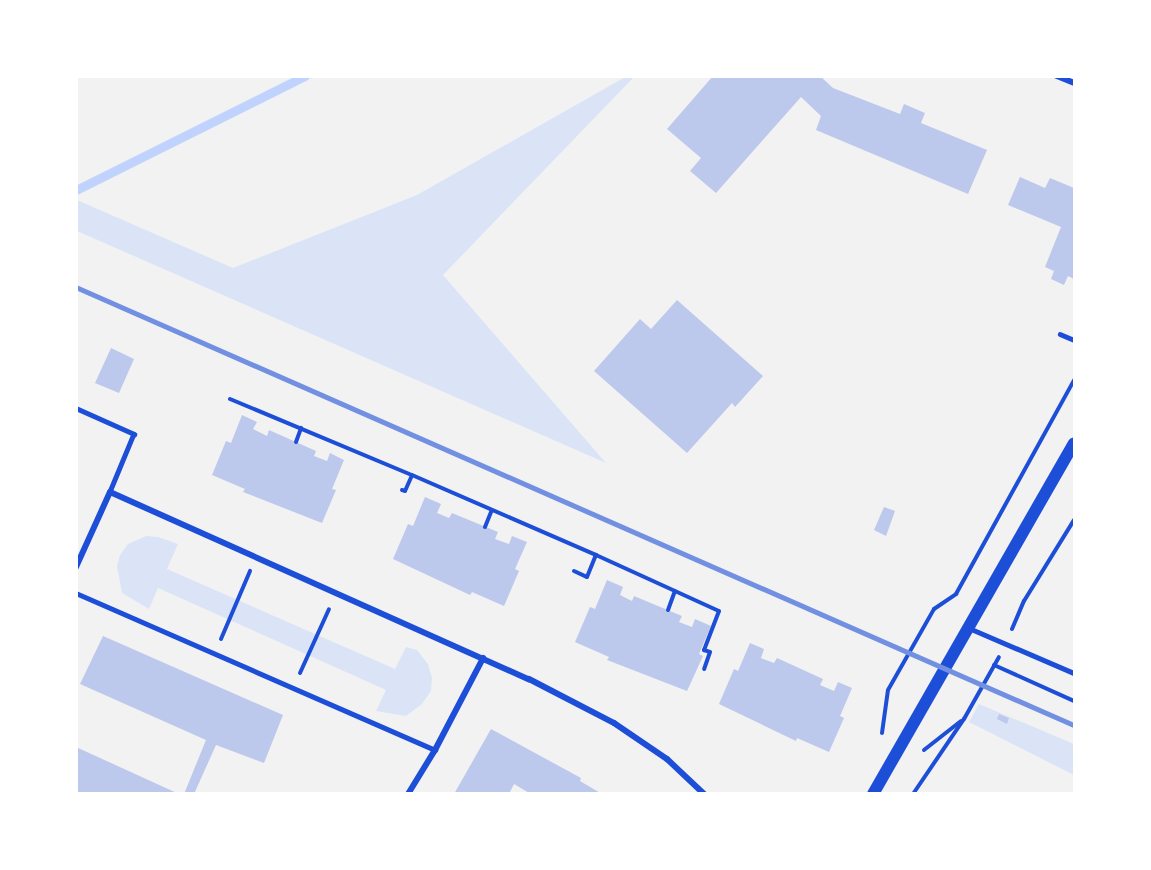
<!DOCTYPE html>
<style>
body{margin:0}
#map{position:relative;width:1151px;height:870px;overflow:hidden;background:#f2f2f2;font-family:"PT Sans",sans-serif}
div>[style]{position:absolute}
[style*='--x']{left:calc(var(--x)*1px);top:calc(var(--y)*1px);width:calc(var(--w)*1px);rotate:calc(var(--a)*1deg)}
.green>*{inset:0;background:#dbe4f7}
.stream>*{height:9px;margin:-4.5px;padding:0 4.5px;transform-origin:4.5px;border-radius:4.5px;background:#bfd3fe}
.building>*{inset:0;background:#bdc9ec}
.path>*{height:4px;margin:-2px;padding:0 2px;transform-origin:2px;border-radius:2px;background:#1d4ed8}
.service>*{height:4.5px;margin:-2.25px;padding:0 2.25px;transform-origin:2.25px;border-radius:2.25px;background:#1d4ed8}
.minor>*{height:6px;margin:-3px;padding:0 3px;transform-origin:3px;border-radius:3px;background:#1d4ed8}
.secondary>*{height:12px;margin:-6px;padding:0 6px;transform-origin:6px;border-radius:6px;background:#1d4ed8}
.rail>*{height:4.5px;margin:-2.25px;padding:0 2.25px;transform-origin:2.25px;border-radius:2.25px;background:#7290e2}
span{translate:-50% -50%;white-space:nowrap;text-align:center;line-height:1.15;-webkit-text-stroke:4.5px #fff;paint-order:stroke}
.frame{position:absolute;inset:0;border:78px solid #fff;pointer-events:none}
</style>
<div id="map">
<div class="green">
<div style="clip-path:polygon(627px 76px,634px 77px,443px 275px,606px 463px,77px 231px,77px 200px,233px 268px,417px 195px)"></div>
<div style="clip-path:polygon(146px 536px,158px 537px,178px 544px,167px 569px,395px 669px,406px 647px,417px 650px,428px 664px,432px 678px,431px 691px,422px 704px,406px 716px,376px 711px,386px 690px,308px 655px,158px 588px,149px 609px,122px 593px,117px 566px,120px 555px,128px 544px)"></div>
<div style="clip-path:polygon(979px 704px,1074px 744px,1074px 775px,969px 722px)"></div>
</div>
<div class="stream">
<div style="--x:76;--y:190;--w:256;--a:-26.5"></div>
</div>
<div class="building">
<div style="clip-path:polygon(713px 76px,820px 76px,833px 88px,900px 114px,904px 104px,925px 113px,921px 123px,987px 150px,968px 194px,816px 130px,821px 116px,801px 97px,716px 193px,690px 171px,701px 158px,667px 129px)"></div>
<div style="clip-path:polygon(1020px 177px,1045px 188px,1050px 178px,1074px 188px,1074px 279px,1068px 276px,1064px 285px,1051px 279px,1054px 271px,1045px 267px,1061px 227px,1008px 205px)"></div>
<div style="clip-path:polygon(677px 300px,763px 376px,735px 407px,732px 403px,687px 453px,594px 371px,640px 319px,651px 329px)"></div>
<div style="clip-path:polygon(111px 348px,134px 359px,119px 393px,95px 383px)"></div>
<div style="clip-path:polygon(242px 415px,257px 422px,253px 429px,267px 436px,269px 430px,316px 451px,314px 456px,327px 461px,330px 453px,344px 460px,332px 489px,336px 490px,322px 523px,243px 492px,245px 489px,212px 475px,226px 441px,231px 443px)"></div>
<div style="clip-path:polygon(425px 497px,441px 504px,437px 513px,449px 518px,452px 513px,498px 532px,495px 539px,509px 544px,512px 536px,527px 542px,515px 569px,519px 571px,504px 606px,472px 592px,470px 595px,393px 559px,408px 524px,413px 526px)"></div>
<div style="clip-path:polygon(884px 507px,895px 511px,886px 536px,874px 530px)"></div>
<div style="clip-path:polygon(607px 580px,623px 587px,620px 595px,632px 601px,634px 596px,682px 616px,679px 622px,692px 627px,695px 619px,711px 626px,699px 654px,703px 656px,687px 691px,607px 660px,609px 657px,575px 642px,590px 607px,595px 609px)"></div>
<div style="clip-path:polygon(103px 636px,283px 715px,264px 763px,216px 745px,194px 794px,184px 794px,206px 740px,80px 684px)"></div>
<div style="clip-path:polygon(750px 643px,764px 649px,761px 658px,774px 663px,777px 658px,823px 679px,820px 685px,834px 691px,838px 682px,852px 688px,840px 716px,844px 718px,829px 752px,797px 738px,796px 741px,719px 704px,734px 669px,738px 671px)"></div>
<div style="clip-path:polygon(999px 714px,1009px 718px,1007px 724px,997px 719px)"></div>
<div style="clip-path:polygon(491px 729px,581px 778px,580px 781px,602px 794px,531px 794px,514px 784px,509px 794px,454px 794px)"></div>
<div style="clip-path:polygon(76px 747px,179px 794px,76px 794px)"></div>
</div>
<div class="path">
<div style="--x:230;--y:399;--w:197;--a:22.7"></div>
<div style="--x:296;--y:442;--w:15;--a:-70"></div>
<div style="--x:402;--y:490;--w:3;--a:18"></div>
<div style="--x:405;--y:491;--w:17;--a:-66"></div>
<div style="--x:412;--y:475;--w:201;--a:23.5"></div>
<div style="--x:485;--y:527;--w:18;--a:-68"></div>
<div style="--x:574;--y:571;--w:14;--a:25"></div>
<div style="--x:587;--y:577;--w:24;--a:-68"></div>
<div style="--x:596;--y:555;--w:135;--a:24.5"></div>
<div style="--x:719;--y:611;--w:42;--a:111"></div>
<div style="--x:704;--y:650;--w:6;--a:18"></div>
<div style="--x:710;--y:652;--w:18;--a:109"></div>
<div style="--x:668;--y:610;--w:20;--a:-70"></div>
<div style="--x:1012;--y:629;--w:30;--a:-67"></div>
<div style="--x:1024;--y:601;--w:95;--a:-58.3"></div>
<div style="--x:221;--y:639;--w:74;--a:-66.9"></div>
<div style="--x:994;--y:665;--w:88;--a:24.2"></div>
<div style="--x:300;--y:673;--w:70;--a:-65.6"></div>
<div style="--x:882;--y:733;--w:43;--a:-82.1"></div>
<div style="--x:888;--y:690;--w:93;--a:-60.4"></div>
<div style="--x:934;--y:609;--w:27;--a:-34"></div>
<div style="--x:956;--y:594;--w:244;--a:-61.1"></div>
<div style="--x:924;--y:750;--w:47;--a:-38.1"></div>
<div style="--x:913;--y:794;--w:91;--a:-55.8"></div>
<div style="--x:964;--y:719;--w:71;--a:-60.6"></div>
</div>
<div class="service">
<div style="--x:1060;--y:334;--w:15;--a:23"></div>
<div style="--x:76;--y:408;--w:64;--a:24.1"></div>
<div style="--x:134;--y:434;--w:63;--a:112.5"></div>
<div style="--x:76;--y:593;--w:392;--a:23.6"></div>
<div style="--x:969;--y:628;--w:114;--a:23.2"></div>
</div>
<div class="minor">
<div style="--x:1057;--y:76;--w:18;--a:22"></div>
<div style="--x:76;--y:567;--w:82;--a:-65.6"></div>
<div style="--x:110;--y:492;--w:459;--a:24.1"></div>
<div style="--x:529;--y:679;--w:96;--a:27.4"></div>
<div style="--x:614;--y:723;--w:64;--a:34.2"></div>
<div style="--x:667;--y:759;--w:51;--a:43.4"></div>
<div style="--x:408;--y:794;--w:52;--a:-58.5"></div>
<div style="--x:435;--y:750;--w:104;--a:-62.4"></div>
</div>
<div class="secondary">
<div style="--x:873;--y:794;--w:404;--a:-60.2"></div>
</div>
<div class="rail">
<div style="--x:76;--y:287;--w:1090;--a:23.7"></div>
</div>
<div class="frame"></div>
</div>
